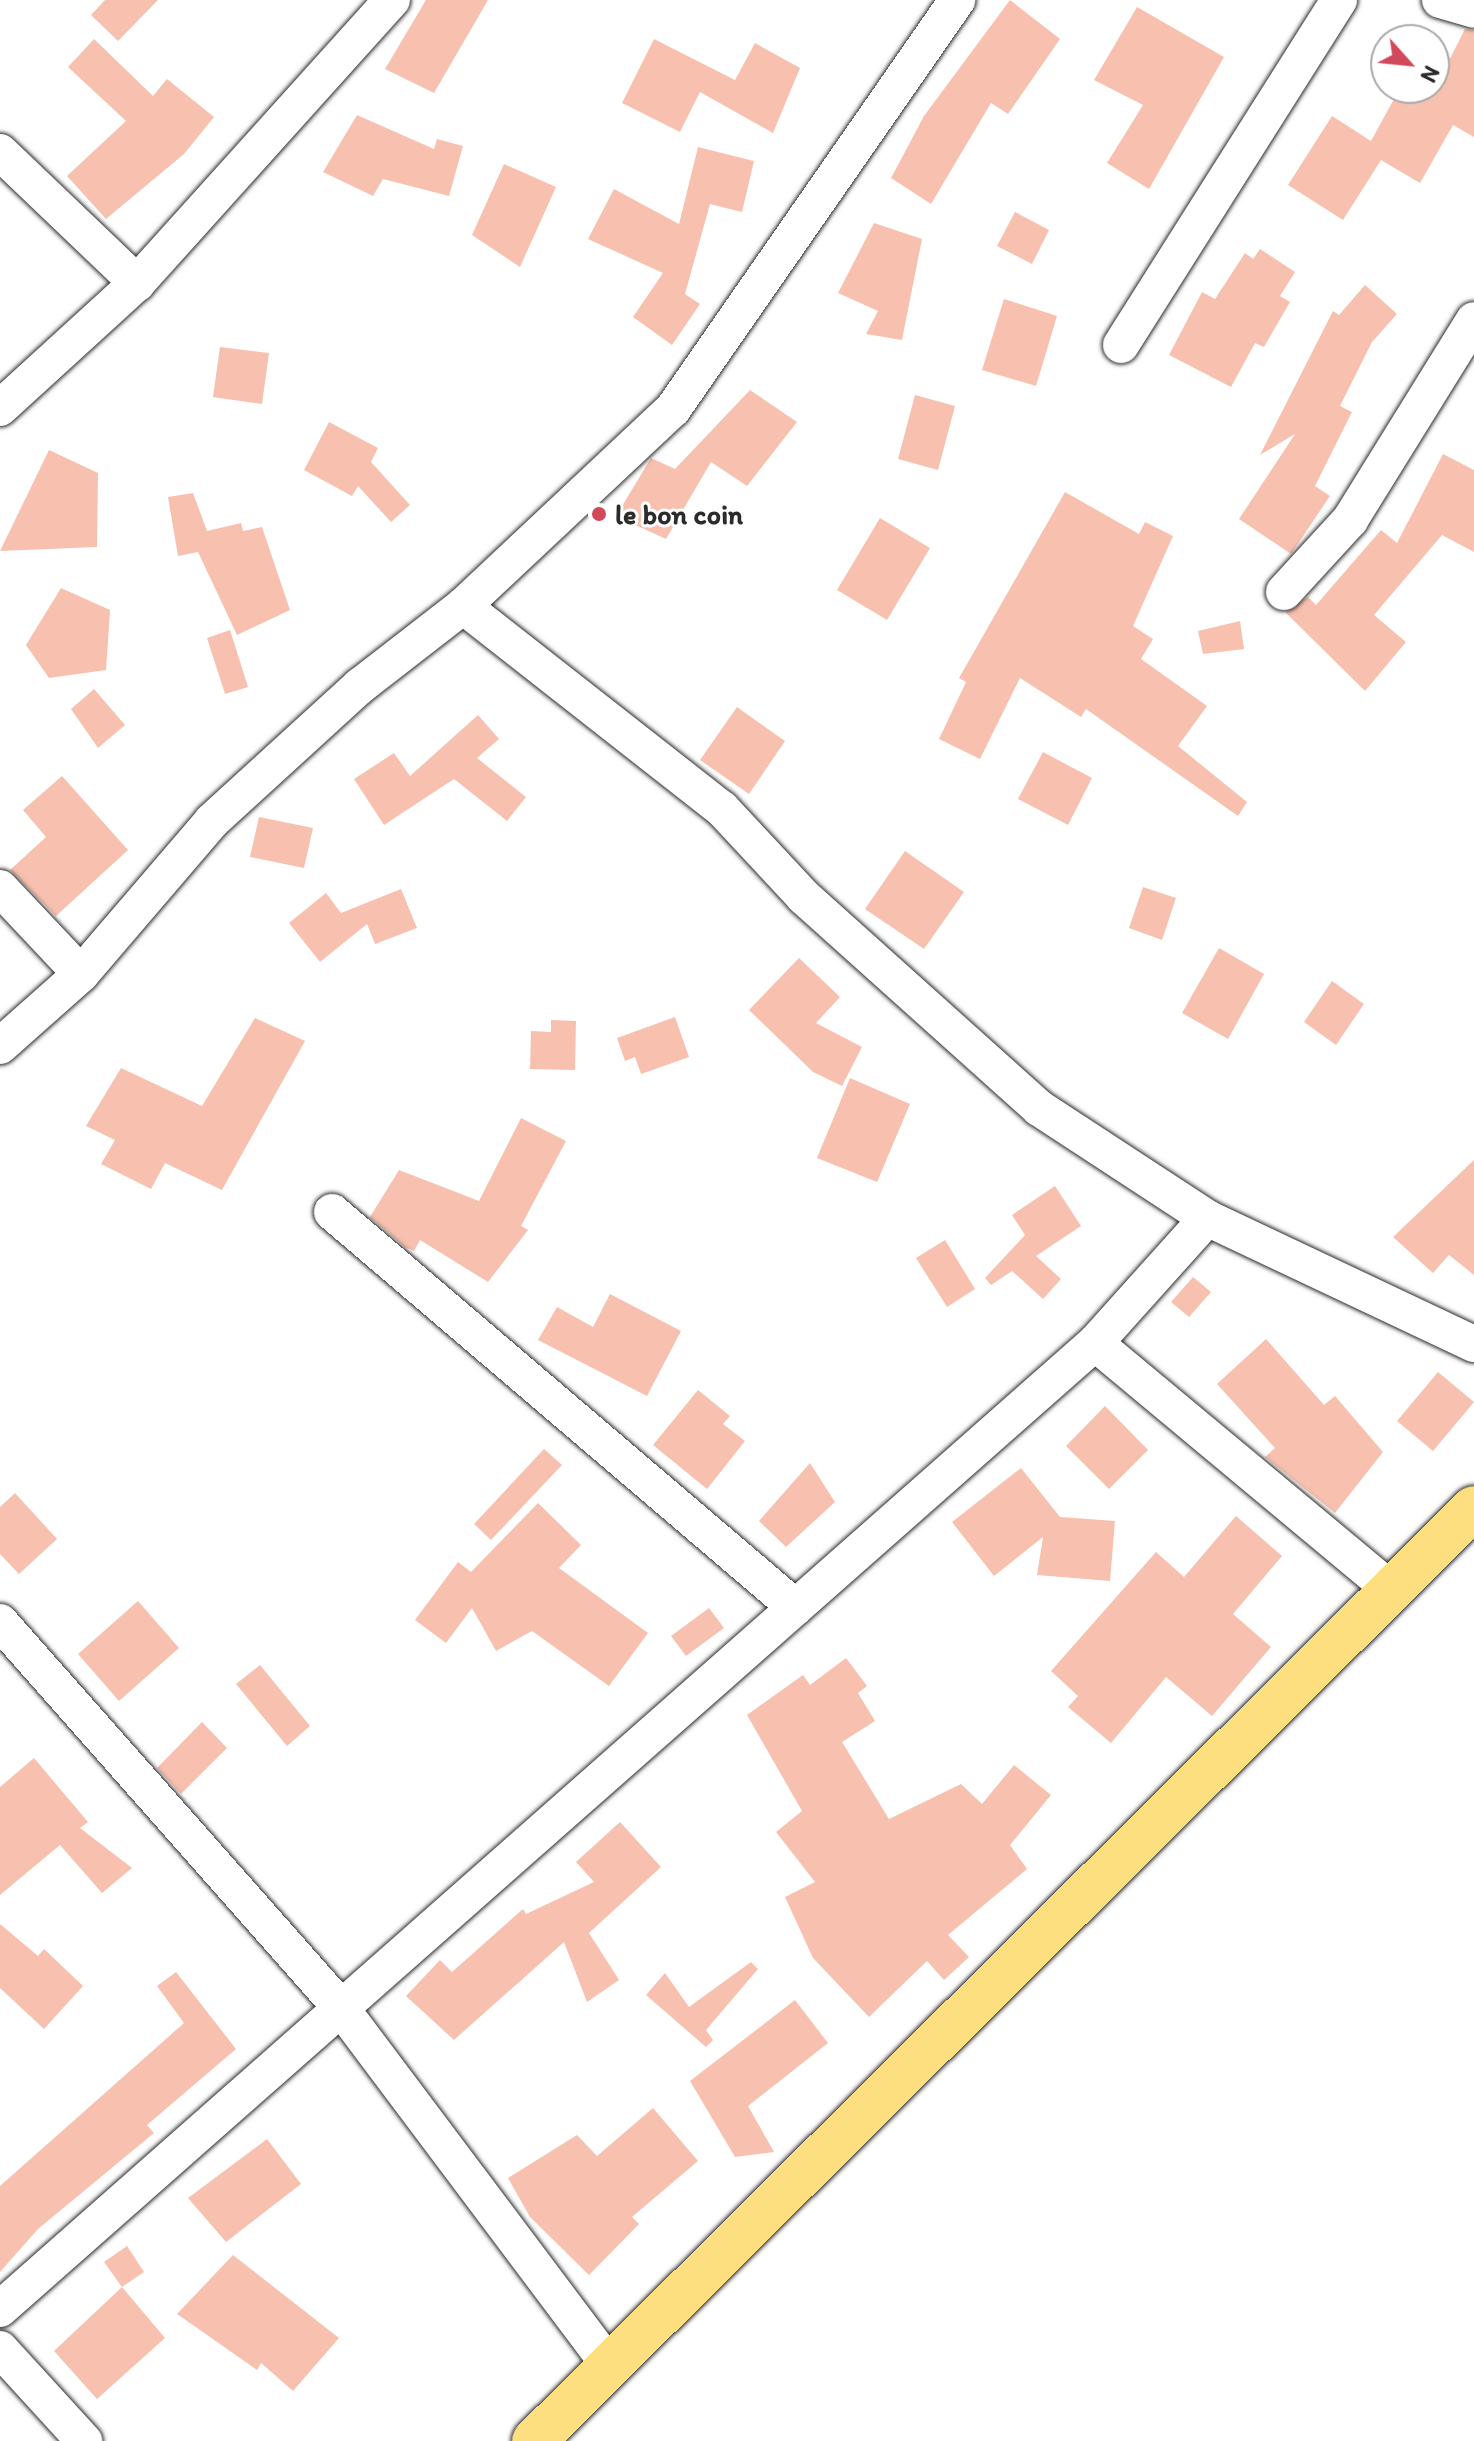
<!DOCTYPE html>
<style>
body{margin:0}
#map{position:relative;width:1474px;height:2441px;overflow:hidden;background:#fff;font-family:Itim,sans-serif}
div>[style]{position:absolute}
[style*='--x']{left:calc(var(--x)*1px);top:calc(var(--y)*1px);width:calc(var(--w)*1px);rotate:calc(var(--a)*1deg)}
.building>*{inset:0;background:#f8c0ae}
.roads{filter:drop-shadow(0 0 2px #2b2b2b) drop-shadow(0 0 2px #2b2b2b)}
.minor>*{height:36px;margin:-18px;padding:0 18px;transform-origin:18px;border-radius:18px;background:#fff}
.highway>*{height:44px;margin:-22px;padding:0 22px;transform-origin:22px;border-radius:22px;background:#fedf80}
.dots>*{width:22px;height:22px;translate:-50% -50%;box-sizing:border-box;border:4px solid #fff;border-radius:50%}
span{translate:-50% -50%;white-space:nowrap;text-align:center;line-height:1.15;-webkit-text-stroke:6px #fff;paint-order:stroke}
.poi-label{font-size:28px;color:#2b2b2b;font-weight:700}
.left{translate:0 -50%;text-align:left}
.north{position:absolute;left:1370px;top:24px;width:80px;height:80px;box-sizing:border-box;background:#fff;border:2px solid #aaa;border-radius:50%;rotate:117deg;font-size:22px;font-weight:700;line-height:32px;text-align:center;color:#2b2b2b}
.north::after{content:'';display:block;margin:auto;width:28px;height:36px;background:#d1495b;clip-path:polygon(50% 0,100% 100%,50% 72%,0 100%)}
</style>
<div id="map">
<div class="building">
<div style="clip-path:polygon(105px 0,158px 0,118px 41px,91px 15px)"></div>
<div style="clip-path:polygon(426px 0,488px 0,434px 93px,385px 69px)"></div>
<div style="clip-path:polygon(1010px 0,1060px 39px,1008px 114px,991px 103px,931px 204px,891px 178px,924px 116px)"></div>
<div style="clip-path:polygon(1137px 7px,1224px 57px,1149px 189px,1107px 163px,1143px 105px,1094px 80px)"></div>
<div style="clip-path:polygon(1465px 29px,1474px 30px,1474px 137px,1453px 125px,1420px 183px,1381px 160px,1343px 220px,1288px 185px,1332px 116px,1371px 141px,1400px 88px,1435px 88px)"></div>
<div style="clip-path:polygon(94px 39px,153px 96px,167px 79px,214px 117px,184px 154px,106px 219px,67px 176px,126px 121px,68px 67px)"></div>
<div style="clip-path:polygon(654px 39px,735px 80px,755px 43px,800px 68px,773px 133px,700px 92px,680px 132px,622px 103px)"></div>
<div style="clip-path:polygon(357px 115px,434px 149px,437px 139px,463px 146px,449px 196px,383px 179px,373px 196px,323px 172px)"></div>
<div style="clip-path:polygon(698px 147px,754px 161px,742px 212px,710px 204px,685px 294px,700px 304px,672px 345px,633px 317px,663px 273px,588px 239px,614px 189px,679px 224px)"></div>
<div style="clip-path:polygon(504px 164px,556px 187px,520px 267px,472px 235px)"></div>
<div style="clip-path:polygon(1015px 212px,1049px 230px,1032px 264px,997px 246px)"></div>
<div style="clip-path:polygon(874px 223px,922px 239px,902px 340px,866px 334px,878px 311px,838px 293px)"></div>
<div style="clip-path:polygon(1260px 249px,1295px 272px,1280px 296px,1290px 302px,1264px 347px,1255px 343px,1231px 387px,1169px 355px,1202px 292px,1215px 299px,1245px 253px,1253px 259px)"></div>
<div style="clip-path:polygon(1365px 285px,1397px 314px,1372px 342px,1340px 406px,1352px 412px,1315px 486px,1330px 496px,1291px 554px,1239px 519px,1295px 434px,1260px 455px,1333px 311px,1339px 315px)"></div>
<div style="clip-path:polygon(1004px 299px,1057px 316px,1036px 386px,982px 370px)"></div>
<div style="clip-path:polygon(220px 347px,269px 353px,262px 404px,213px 397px)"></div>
<div style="clip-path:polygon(750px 390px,797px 422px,747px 486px,711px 462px,666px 539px,616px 516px,651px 458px,675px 469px)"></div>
<div style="clip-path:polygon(915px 395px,955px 406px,938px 470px,898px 459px)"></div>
<div style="clip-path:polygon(329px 422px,378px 448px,371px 462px,410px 505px,391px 522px,358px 486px,352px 496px,304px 470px)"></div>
<div style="clip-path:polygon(49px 450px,98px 473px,97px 547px,0 551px)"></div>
<div style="clip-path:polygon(1443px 454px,1474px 470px,1474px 552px,1442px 535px,1374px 615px,1406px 642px,1365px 691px,1285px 612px,1308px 597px,1316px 605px,1381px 530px,1397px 543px)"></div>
<div style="clip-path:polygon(1065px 492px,1139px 534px,1145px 522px,1173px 536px,1133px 626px,1153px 639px,1141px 659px,1207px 706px,1178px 746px,1247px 802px,1238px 816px,1086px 709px,1081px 717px,1020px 678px,980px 759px,939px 739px,966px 682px,959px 678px)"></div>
<div style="clip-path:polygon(193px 493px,207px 531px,241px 523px,243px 531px,262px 527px,290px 610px,237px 635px,198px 552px,178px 556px,168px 497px)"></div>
<div style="clip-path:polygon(880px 518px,930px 548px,887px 620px,837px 590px)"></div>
<div style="clip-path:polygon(61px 588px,110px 610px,106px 670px,49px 678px,26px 645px)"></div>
<div style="clip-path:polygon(1240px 621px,1244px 649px,1203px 654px,1198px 631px)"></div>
<div style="clip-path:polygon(230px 630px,248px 687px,225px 694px,207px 638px)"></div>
<div style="clip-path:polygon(94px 689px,125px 725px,98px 748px,71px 709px)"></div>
<div style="clip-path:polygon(737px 707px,785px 741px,749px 794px,700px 760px)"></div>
<div style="clip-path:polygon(478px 715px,499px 739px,477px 758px,526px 797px,507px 821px,454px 779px,384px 825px,354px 779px,394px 753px,410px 776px)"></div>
<div style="clip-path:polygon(1043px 752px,1092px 778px,1068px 825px,1018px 799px)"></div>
<div style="clip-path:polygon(62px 776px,128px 850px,56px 916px,10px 870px,46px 837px,23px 810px)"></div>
<div style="clip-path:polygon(259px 817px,313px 828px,304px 868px,250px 857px)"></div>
<div style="clip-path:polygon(905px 851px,964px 892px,924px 949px,865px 909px)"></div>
<div style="clip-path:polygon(1143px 887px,1176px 898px,1162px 940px,1129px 928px)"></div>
<div style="clip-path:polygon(401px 889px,417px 928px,375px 944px,367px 924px,320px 962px,289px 923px,326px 893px,341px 913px)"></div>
<div style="clip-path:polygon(1219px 948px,1264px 974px,1228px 1039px,1182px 1013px)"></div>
<div style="clip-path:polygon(799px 958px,840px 997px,816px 1023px,862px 1047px,842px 1086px,813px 1072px,749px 1010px)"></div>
<div style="clip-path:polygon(1332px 981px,1364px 1004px,1336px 1045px,1304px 1022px)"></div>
<div style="clip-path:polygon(675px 1017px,689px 1057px,641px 1074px,635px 1057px,625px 1061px,617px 1038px)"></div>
<div style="clip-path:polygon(255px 1018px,305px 1041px,222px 1190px,165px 1163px,151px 1189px,101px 1164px,115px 1140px,86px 1126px,121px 1068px,202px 1106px)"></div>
<div style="clip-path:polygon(551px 1020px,576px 1021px,575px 1070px,530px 1069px,531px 1031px,551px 1032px)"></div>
<div style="clip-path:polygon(850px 1078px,910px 1104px,877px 1182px,817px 1158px)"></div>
<div style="clip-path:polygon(521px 1118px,566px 1141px,521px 1226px,528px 1230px,488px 1282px,420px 1240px,414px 1251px,405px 1247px,370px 1217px,399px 1170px,479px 1201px)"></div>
<div style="clip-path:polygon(1474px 1160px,1474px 1275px,1449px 1255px,1433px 1273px,1393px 1237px)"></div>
<div style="clip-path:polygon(1055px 1186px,1081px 1226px,1036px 1256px,1061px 1279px,1043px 1299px,1012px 1271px,991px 1285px,985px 1278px,1025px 1235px,1012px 1215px)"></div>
<div style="clip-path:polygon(945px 1240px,975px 1289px,947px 1307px,916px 1258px)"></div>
<div style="clip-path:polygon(1193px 1277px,1211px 1292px,1189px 1317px,1171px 1302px)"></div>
<div style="clip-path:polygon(610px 1294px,681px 1331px,647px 1396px,538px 1340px,557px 1307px,593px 1327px)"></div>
<div style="clip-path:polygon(1266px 1339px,1324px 1405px,1335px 1396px,1383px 1452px,1335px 1513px,1265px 1457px,1275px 1448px,1217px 1384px)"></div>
<div style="clip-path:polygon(1438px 1372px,1474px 1402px,1433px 1451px,1397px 1421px)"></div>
<div style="clip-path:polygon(698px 1390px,730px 1416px,723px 1424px,745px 1441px,707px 1489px,653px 1445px)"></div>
<div style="clip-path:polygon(1105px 1406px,1148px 1450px,1109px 1489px,1066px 1446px)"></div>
<div style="clip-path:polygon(544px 1449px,562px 1465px,491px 1540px,474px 1524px)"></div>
<div style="clip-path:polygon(810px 1463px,835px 1502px,786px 1547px,759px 1521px)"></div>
<div style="clip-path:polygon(1021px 1468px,1060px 1517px,1115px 1521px,1110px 1581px,1037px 1575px,1043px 1537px,994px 1576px,952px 1522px)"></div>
<div style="clip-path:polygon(15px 1493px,57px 1539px,19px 1574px,0 1554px,0 1507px)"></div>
<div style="clip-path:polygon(538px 1503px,581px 1545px,559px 1568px,648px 1633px,609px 1686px,532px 1631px,496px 1651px,472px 1608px,446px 1643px,415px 1620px,458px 1562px,471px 1572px)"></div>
<div style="clip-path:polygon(1236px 1516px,1282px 1556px,1233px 1614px,1271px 1647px,1212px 1716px,1166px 1677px,1111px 1743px,1068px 1707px,1078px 1696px,1051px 1671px,1156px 1552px,1184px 1577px)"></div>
<div style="clip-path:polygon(138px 1601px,179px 1648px,119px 1701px,78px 1654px)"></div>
<div style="clip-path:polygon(709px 1608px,724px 1628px,686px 1656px,671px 1636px)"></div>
<div style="clip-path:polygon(846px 1658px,867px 1686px,858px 1693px,875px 1721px,842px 1742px,889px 1819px,961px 1784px,982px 1804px,1014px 1765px,1051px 1795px,1010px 1845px,1027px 1869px,948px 1935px,969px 1957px,944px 1980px,927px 1961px,869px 2017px,813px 1958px,785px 1897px,815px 1882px,776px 1832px,802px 1811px,747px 1715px,803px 1675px,810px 1685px)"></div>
<div style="clip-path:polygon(260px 1665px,310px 1726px,287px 1746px,236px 1684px)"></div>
<div style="clip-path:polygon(202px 1722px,227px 1748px,181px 1794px,157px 1768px)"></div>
<div style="clip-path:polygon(34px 1758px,88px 1822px,80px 1828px,132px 1868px,102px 1893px,60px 1845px,0 1895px,0 1787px)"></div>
<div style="clip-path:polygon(620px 1822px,661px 1867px,589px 1933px,619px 1980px,587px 2002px,564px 1942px,454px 2040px,406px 1996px,440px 1960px,452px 1972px,523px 1909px,526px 1914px,594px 1882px,576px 1862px)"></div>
<div style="clip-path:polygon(0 1924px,38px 1956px,44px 1949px,83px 1986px,44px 2029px,0 1988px)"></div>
<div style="clip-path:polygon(751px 1962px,758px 1969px,706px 2030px,713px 2040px,706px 2047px,646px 1995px,665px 1973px,689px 2007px)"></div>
<div style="clip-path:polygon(176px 1972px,236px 2049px,147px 2125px,154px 2133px,38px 2229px,0 2272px,0 2186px,184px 2023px,157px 1986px)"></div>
<div style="clip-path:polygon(795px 2000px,828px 2043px,748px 2106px,774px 2152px,735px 2157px,690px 2081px)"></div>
<div style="clip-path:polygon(653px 2108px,698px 2161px,632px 2217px,639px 2224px,589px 2275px,530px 2217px,508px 2178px,577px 2135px,597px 2156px)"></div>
<div style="clip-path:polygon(267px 2139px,301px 2184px,226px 2242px,188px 2198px)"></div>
<div style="clip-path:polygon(127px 2246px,144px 2272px,122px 2287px,104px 2262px)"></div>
<div style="clip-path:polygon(233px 2255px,339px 2338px,293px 2391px,261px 2363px,257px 2370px,177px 2314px)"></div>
<div style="clip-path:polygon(122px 2287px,165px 2338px,97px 2399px,54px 2351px)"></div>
</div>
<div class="roads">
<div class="minor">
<div style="--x:1440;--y:0;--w:35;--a:16"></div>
<div style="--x:0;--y:152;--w:190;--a:43.7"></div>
<div style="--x:1121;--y:345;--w:408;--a:-57.7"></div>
<div style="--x:0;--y:408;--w:185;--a:-42.4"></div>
<div style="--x:137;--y:283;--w:381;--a:-48"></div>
<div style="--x:1284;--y:592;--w:98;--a:-47.5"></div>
<div style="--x:1350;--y:520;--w:235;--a:-58.2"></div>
<div style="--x:463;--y:606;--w:329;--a:38.1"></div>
<div style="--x:722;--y:809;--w:120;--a:47"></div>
<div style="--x:804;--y:897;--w:316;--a:41.9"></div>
<div style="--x:1039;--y:1108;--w:201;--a:33.2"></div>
<div style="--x:1207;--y:1218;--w:295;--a:25.3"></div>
<div style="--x:0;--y:888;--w:118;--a:46.7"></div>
<div style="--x:0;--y:1046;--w:108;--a:-41.6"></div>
<div style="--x:81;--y:974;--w:201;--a:-49.4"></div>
<div style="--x:212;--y:821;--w:200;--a:-42.4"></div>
<div style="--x:360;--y:686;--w:130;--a:-37.8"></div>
<div style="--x:463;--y:606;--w:288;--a:-43.2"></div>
<div style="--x:673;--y:409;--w:498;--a:-55.2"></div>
<div style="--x:332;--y:1212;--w:609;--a:40.47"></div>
<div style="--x:1095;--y:1343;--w:168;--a:-48.1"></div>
<div style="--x:0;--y:1622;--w:515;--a:48.54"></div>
<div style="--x:341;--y:2008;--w:451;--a:53.1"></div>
<div style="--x:0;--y:2309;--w:1460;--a:-41.42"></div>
<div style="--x:1095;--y:1343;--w:388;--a:39.8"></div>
<div style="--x:0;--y:2349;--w:125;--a:47.6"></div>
</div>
<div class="highway">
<div style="--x:534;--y:2441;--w:1324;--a:-44.79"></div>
</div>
</div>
<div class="dots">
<div style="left:599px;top:514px;background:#d1495b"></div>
</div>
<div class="poi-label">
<span class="left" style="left:615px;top:514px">le bon coin</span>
</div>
<div class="north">N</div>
</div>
